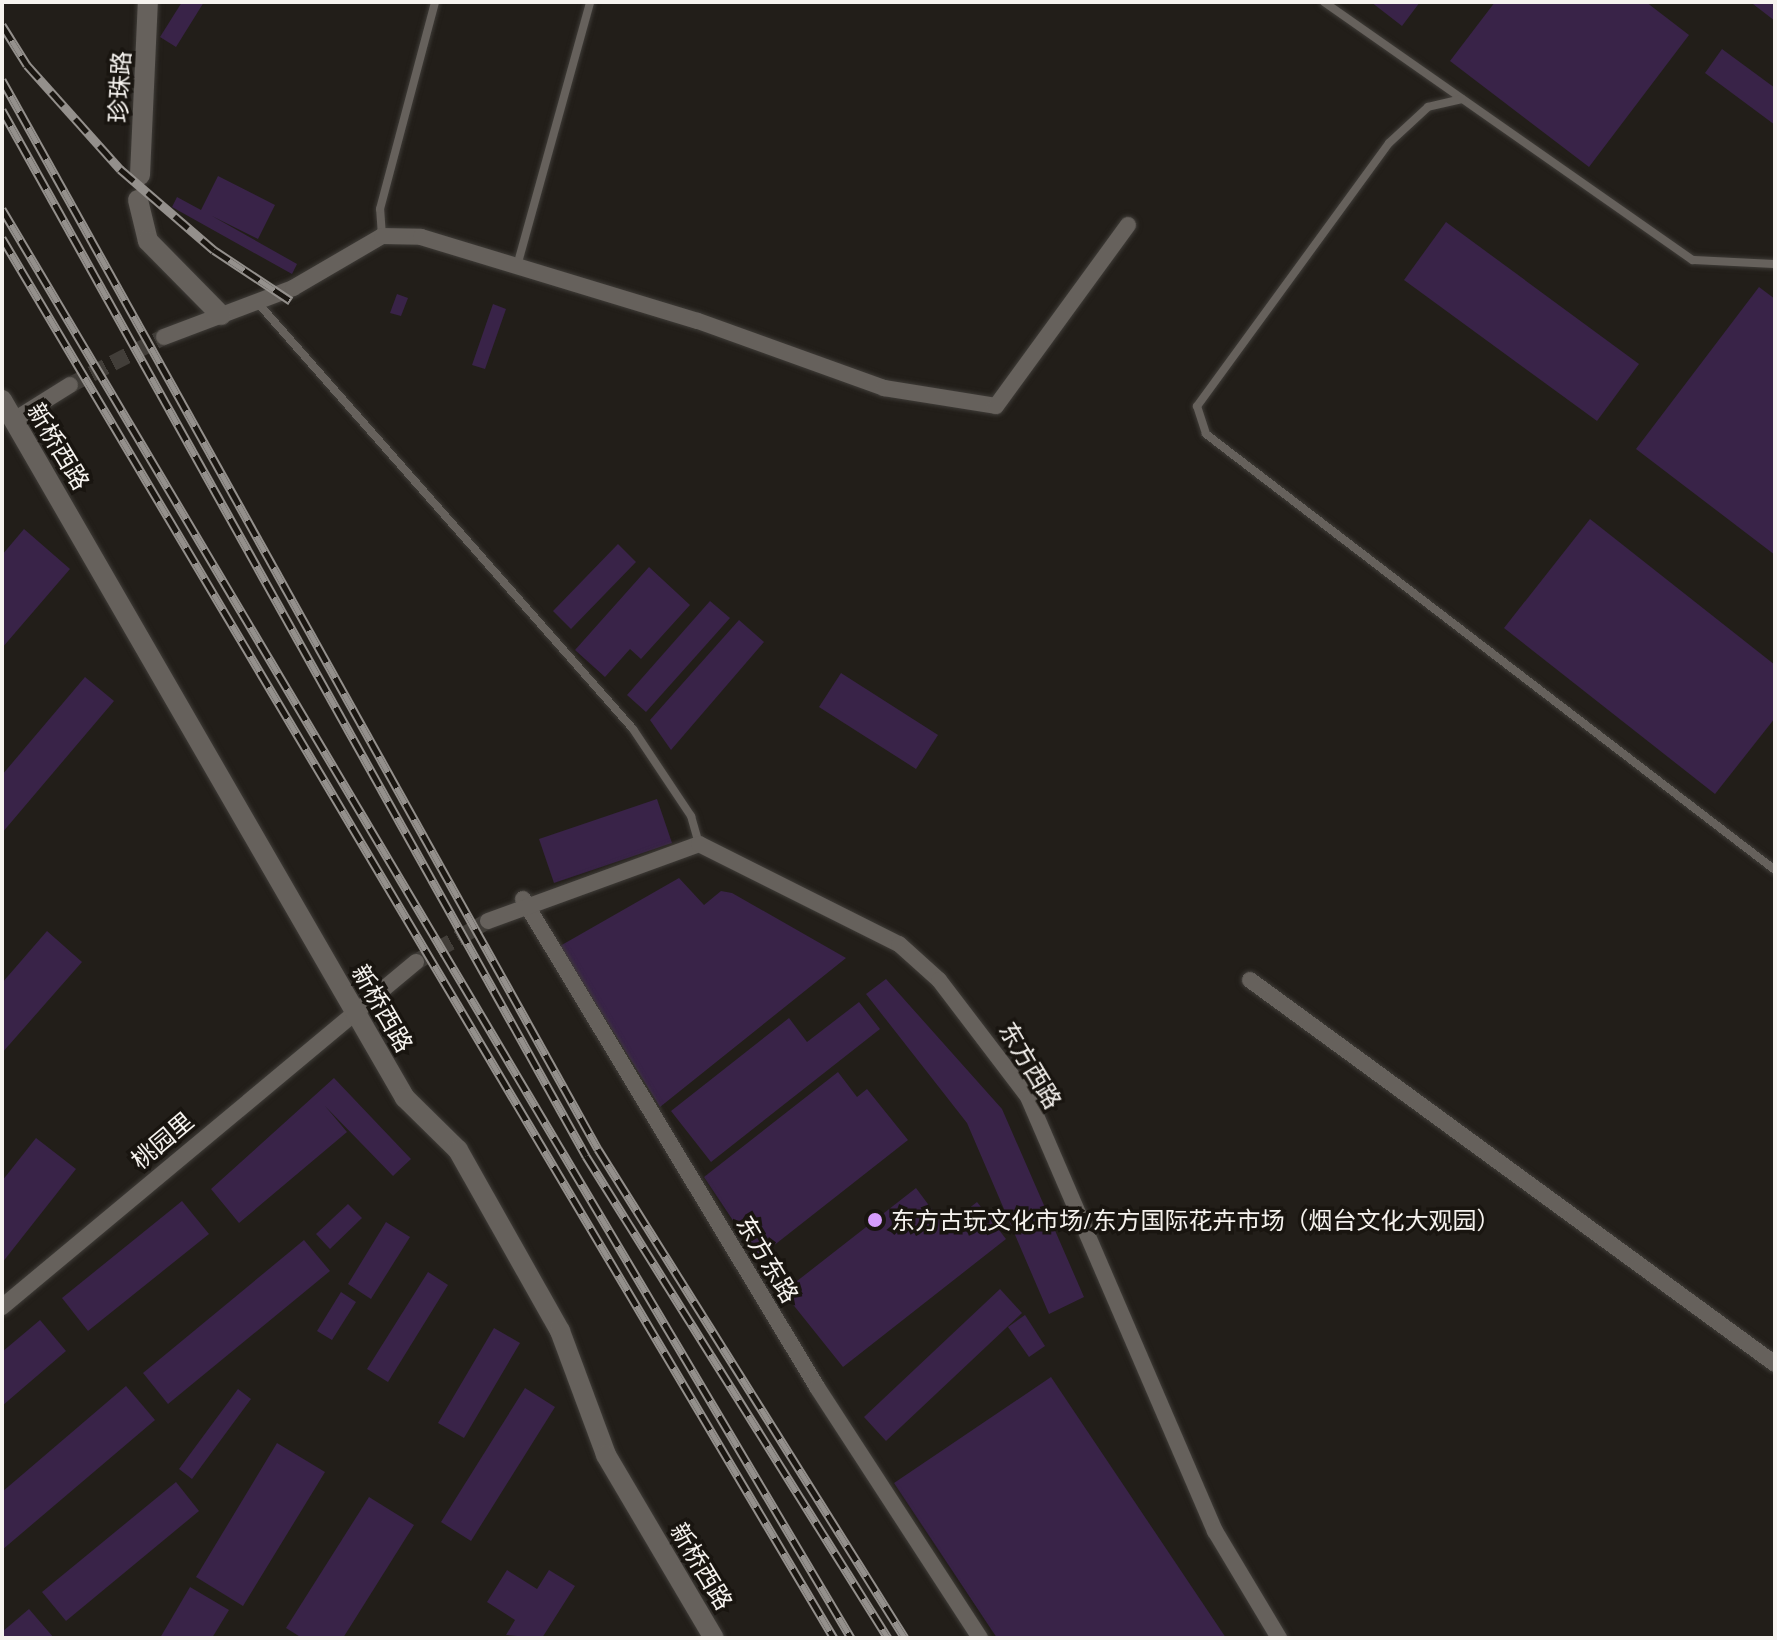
<!DOCTYPE html>
<meta charset="utf-8">
<style>
body{margin:0}
#map{position:relative;width:1777px;height:1640px;overflow:hidden;background:#221e19;font-family:Barlow,"Noto Sans SC",sans-serif}
div>[style]{position:absolute}
[style*='--x']{left:calc(var(--x)*1px);top:calc(var(--y)*1px);width:calc(var(--w)*1px);rotate:calc(var(--a)*1deg)}
.building>*{inset:0;background:#392348}
.minor-tunnel>*{height:16px;margin-top:-8px;transform-origin:0;background:repeating-linear-gradient(90deg,#423e39 0 16px,transparent 0 24px)}
.roads{filter:drop-shadow(0 0 2px #3f3c38) drop-shadow(0 0 2px #3f3c38)}
.service>*{height:8px;margin:-4px;padding:0 4px;transform-origin:4px;border-radius:4px;background:#66615c}
.minor>*{height:16px;margin:-8px;padding:0 8px;transform-origin:8px;border-radius:8px;background:#66615c}
.tertiary>*{height:20px;margin:-10px;padding:0 10px;transform-origin:10px;border-radius:10px;background:#66615c}
.rail>*{height:9px;margin-top:-4.5px;transform-origin:0;background:repeating-linear-gradient(90deg,#191510 0 18px,#94908c 0 36px);box-sizing:border-box;border-block:2px solid #94908c}
.dots>*{width:22px;height:22px;translate:-50% -50%;box-sizing:border-box;border:4px solid #191510;border-radius:50%}
span{translate:-50% -50%;white-space:nowrap;text-align:center;line-height:1.15;-webkit-text-stroke:7px #191510;paint-order:stroke}
.street-label{font-size:24px;color:#f6f3ef}
.poi-label{font-size:24px;color:#f6f3ef}
.left{translate:0 -50%;text-align:left}
.frame{position:absolute;inset:0;border:4px solid #f6f3ef;pointer-events:none}
</style>
<div id="map">
<div class="building">
<div style="clip-path:polygon(182px 2px,204px 2px,176px 47px,160px 37px)"></div>
<div style="clip-path:polygon(1371px 2px,1420px 2px,1402px 26px)"></div>
<div style="clip-path:polygon(1495px 2px,1646px 2px,1689px 35px,1589px 167px,1450px 61px)"></div>
<div style="clip-path:polygon(1755px 2px,1775px 2px,1775px 21px,1753px 4px)"></div>
<div style="clip-path:polygon(1722px 49px,1775px 88px,1775px 125px,1705px 73px)"></div>
<div style="clip-path:polygon(218px 176px,275px 205px,258px 239px,212px 216px,297px 264px,292px 274px,172px 207px,177px 197px,201px 210px)"></div>
<div style="clip-path:polygon(1446px 222px,1639px 364px,1597px 421px,1404px 280px)"></div>
<div style="clip-path:polygon(1759px 287px,1775px 299px,1775px 555px,1636px 449px)"></div>
<div style="clip-path:polygon(397px 294px,408px 298px,401px 316px,390px 313px)"></div>
<div style="clip-path:polygon(493px 304px,506px 309px,485px 369px,472px 365px)"></div>
<div style="clip-path:polygon(1590px 519px,1775px 665px,1775px 718px,1715px 794px,1504px 628px)"></div>
<div style="clip-path:polygon(24px 529px,70px 569px,2px 648px,2px 555px)"></div>
<div style="clip-path:polygon(618px 544px,636px 562px,571px 629px,553px 611px)"></div>
<div style="clip-path:polygon(649px 567px,690px 605px,641px 659px,630px 649px,605px 677px,575px 650px)"></div>
<div style="clip-path:polygon(710px 601px,730px 618px,646px 712px,627px 695px)"></div>
<div style="clip-path:polygon(739px 620px,764px 642px,671px 750px,650px 720px)"></div>
<div style="clip-path:polygon(841px 673px,938px 735px,916px 769px,819px 707px)"></div>
<div style="clip-path:polygon(85px 677px,114px 701px,2px 833px,2px 775px)"></div>
<div style="clip-path:polygon(657px 799px,672px 843px,554px 883px,539px 839px)"></div>
<div style="clip-path:polygon(679px 878px,704px 905px,721px 891px,732px 893px,846px 958px,660px 1107px,560px 946px)"></div>
<div style="clip-path:polygon(47px 931px,82px 962px,2px 1053px,2px 983px)"></div>
<div style="clip-path:polygon(886px 979px,1002px 1109px,1084px 1297px,1049px 1314px,967px 1123px,866px 994px)"></div>
<div style="clip-path:polygon(859px 1002px,880px 1029px,711px 1162px,671px 1111px,789px 1018px,807px 1042px)"></div>
<div style="clip-path:polygon(838px 1072px,857px 1097px,867px 1089px,908px 1140px,758px 1258px,704px 1177px)"></div>
<div style="clip-path:polygon(334px 1078px,411px 1159px,393px 1176px,325px 1106px,347px 1132px,239px 1223px,211px 1189px)"></div>
<div style="clip-path:polygon(36px 1138px,76px 1169px,2px 1263px,2px 1181px)"></div>
<div style="clip-path:polygon(916px 1188px,945px 1227px,977px 1202px,1006px 1239px,843px 1367px,783px 1292px)"></div>
<div style="clip-path:polygon(182px 1201px,209px 1234px,88px 1331px,62px 1298px)"></div>
<div style="clip-path:polygon(348px 1204px,362px 1218px,330px 1249px,316px 1234px)"></div>
<div style="clip-path:polygon(386px 1222px,410px 1237px,371px 1299px,348px 1284px)"></div>
<div style="clip-path:polygon(304px 1240px,330px 1271px,168px 1404px,143px 1373px)"></div>
<div style="clip-path:polygon(428px 1272px,448px 1285px,388px 1382px,367px 1369px)"></div>
<div style="clip-path:polygon(1000px 1289px,1022px 1313px,886px 1441px,864px 1417px)"></div>
<div style="clip-path:polygon(341px 1292px,356px 1302px,332px 1340px,317px 1331px)"></div>
<div style="clip-path:polygon(1025px 1315px,1045px 1346px,1029px 1357px,1008px 1327px)"></div>
<div style="clip-path:polygon(40px 1320px,66px 1351px,2px 1406px,2px 1352px)"></div>
<div style="clip-path:polygon(494px 1328px,520px 1343px,464px 1438px,438px 1423px)"></div>
<div style="clip-path:polygon(1051px 1377px,1226px 1638px,997px 1638px,894px 1483px)"></div>
<div style="clip-path:polygon(126px 1386px,155px 1420px,2px 1550px,2px 1492px)"></div>
<div style="clip-path:polygon(525px 1388px,555px 1407px,471px 1541px,441px 1522px)"></div>
<div style="clip-path:polygon(238px 1389px,251px 1399px,192px 1479px,179px 1469px)"></div>
<div style="clip-path:polygon(277px 1443px,325px 1472px,243px 1606px,196px 1577px)"></div>
<div style="clip-path:polygon(176px 1482px,199px 1511px,66px 1621px,42px 1592px)"></div>
<div style="clip-path:polygon(369px 1497px,414px 1525px,343px 1638px,302px 1638px,286px 1628px)"></div>
<div style="clip-path:polygon(507px 1570px,537px 1589px,549px 1570px,575px 1586px,542px 1638px,506px 1635px,515px 1620px,487px 1602px)"></div>
<div style="clip-path:polygon(190px 1587px,229px 1610px,212px 1638px,160px 1638px)"></div>
<div style="clip-path:polygon(29px 1609px,54px 1638px,2px 1638px,2px 1632px)"></div>
</div>
<div class="minor-tunnel">
<div style="--x:70;--y:385;--w:106;--a:-27.1"></div>
<div style="--x:416;--y:962;--w:83;--a:-29.7"></div>
</div>
<div class="roads">
<div class="service">
<div style="--x:1324;--y:2;--w:450;--a:35"></div>
<div style="--x:1693;--y:260;--w:82;--a:2.8"></div>
<div style="--x:1462;--y:99;--w:35;--a:167"></div>
<div style="--x:1428;--y:107;--w:53;--a:137.3"></div>
<div style="--x:1389;--y:143;--w:326;--a:126.1"></div>
<div style="--x:1197;--y:406;--w:29;--a:72"></div>
<div style="--x:1206;--y:434;--w:717;--a:37.46"></div>
<div style="--x:382;--y:236;--w:27;--a:-94"></div>
<div style="--x:380;--y:209;--w:214;--a:-75.1"></div>
<div style="--x:517;--y:266;--w:274;--a:-74.5"></div>
<div style="--x:257;--y:302;--w:569;--a:48.63"></div>
<div style="--x:633;--y:729;--w:105;--a:56.3"></div>
<div style="--x:691;--y:816;--w:29;--a:74"></div>
</div>
<div class="minor">
<div style="--x:164;--y:337;--w:138;--a:-20.8"></div>
<div style="--x:293;--y:288;--w:103;--a:-30.3"></div>
<div style="--x:382;--y:236;--w:39;--a:1"></div>
<div style="--x:421;--y:237;--w:289;--a:16.9"></div>
<div style="--x:698;--y:321;--w:198;--a:19.8"></div>
<div style="--x:884;--y:388;--w:113;--a:9.1"></div>
<div style="--x:996;--y:406;--w:224;--a:-53.9"></div>
<div style="--x:14;--y:420;--w:66;--a:-32"></div>
<div style="--x:523;--y:899;--w:570;--a:58.93"></div>
<div style="--x:817;--y:1387;--w:299;--a:57"></div>
<div style="--x:488;--y:921;--w:225;--a:-20"></div>
<div style="--x:699;--y:844;--w:224;--a:26.6"></div>
<div style="--x:899;--y:944;--w:54;--a:42"></div>
<div style="--x:939;--y:980;--w:147;--a:52.7"></div>
<div style="--x:1028;--y:1097;--w:473;--a:66.7"></div>
<div style="--x:1215;--y:1531;--w:125;--a:59.1"></div>
<div style="--x:1250;--y:980;--w:650;--a:36.18"></div>
<div style="--x:2;--y:1307;--w:539;--a:-39.81"></div>
</div>
<div class="tertiary">
<div style="--x:140;--y:175;--w:173;--a:-87.4"></div>
<div style="--x:138;--y:200;--w:42;--a:76.3"></div>
<div style="--x:148;--y:241;--w:104;--a:45.4"></div>
<div style="--x:2;--y:400;--w:806;--a:60"></div>
<div style="--x:405;--y:1098;--w:74;--a:44.5"></div>
<div style="--x:458;--y:1150;--w:208;--a:60.6"></div>
<div style="--x:560;--y:1331;--w:132;--a:69.6"></div>
<div style="--x:606;--y:1455;--w:212;--a:59.5"></div>
</div>
</div>
<div class="rail">
<div style="--x:2;--y:25;--w:47;--a:58"></div>
<div style="--x:27;--y:65;--w:140;--a:48.2"></div>
<div style="--x:120;--y:169;--w:124;--a:40.8"></div>
<div style="--x:214;--y:250;--w:92;--a:33.5"></div>
<div style="--x:2;--y:80;--w:1224;--a:60.86"></div>
<div style="--x:598;--y:1149;--w:577;--a:57.88"></div>
<div style="--x:2;--y:110;--w:1198;--a:60.82"></div>
<div style="--x:586;--y:1156;--w:569;--a:57.93"></div>
<div style="--x:2;--y:209;--w:1662;--a:59.28"></div>
<div style="--x:2;--y:238;--w:1629;--a:59.28"></div>
</div>
<div class="dots">
<div style="left:875px;top:1220px;background:#d59cfb"></div>
</div>
<div class="street-label">
<span style="left:119px;top:87px;rotate:-87deg">珍珠路</span>
<span style="left:59px;top:446px;rotate:59deg">新桥西路</span>
<span style="left:383px;top:1008px;rotate:60deg">新桥西路</span>
<span style="left:1031px;top:1065px;rotate:59deg">东方西路</span>
<span style="left:162px;top:1140px;rotate:-40deg">桃园里</span>
<span style="left:768px;top:1259px;rotate:59deg">东方东路</span>
<span style="left:702px;top:1566px;rotate:59deg">新桥西路</span>
</div>
<div class="poi-label">
<span class="left" style="left:891px;top:1220px">东方古玩文化市场/东方国际花卉市场（烟台文化大观园）</span>
</div>
<div class="frame"></div>
</div>
